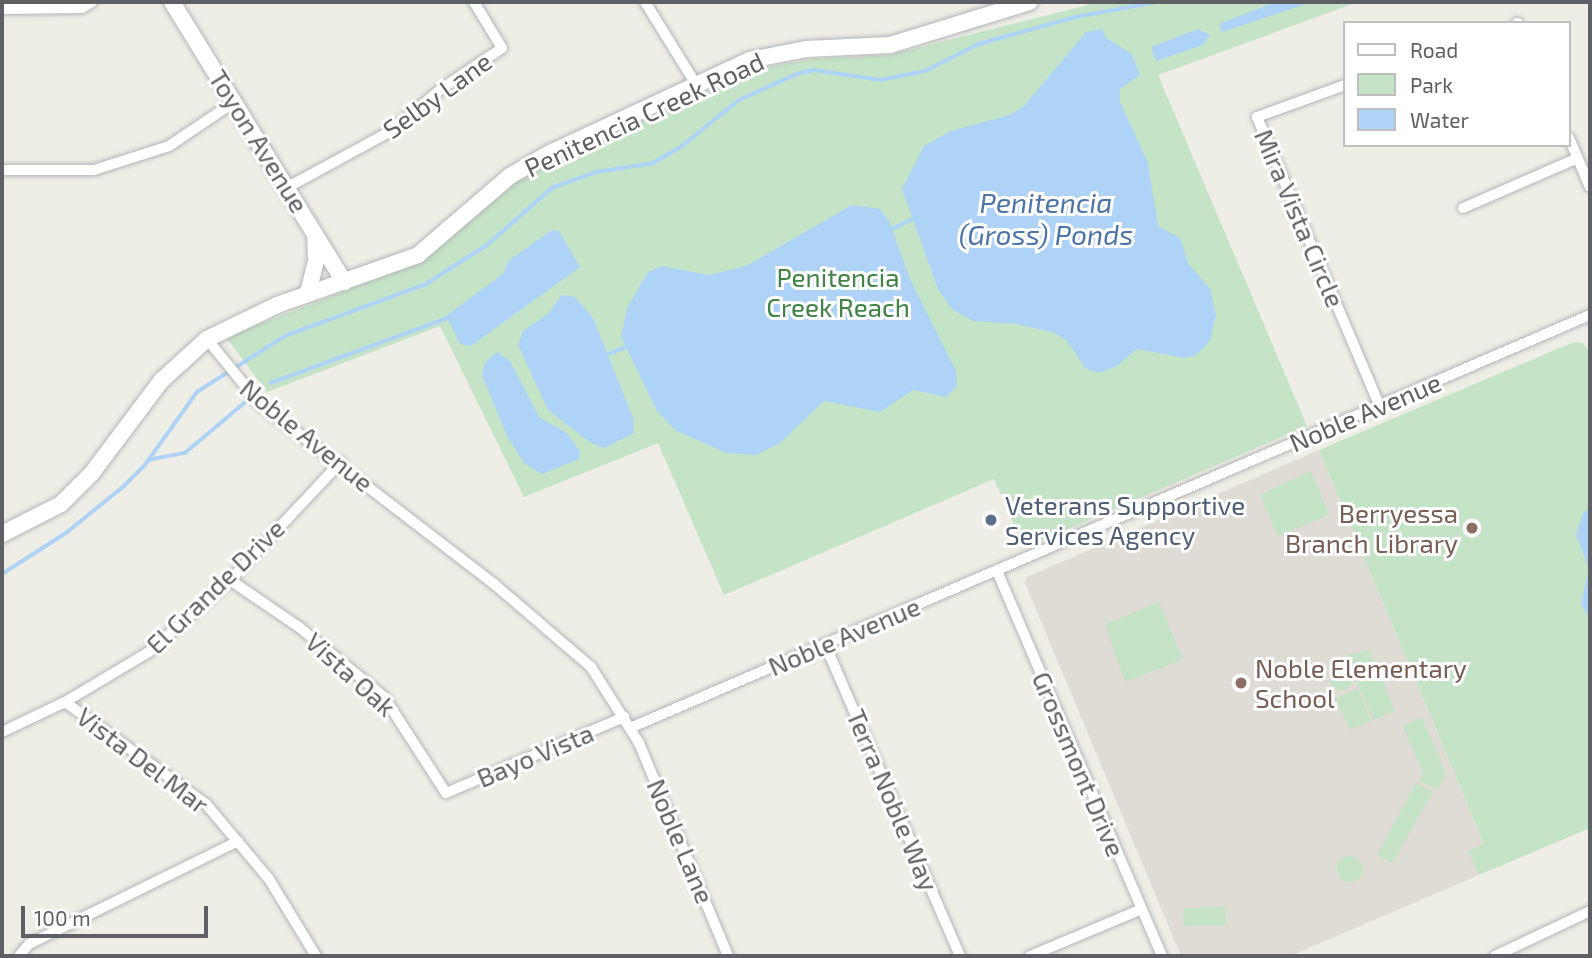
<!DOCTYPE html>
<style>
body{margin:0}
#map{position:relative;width:1592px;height:958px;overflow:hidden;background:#eeede6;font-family:"Exo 2",sans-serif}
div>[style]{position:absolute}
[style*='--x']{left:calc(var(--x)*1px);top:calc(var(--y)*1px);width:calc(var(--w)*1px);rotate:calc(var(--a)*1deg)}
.education>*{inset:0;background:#dedcd4}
.green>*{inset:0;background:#c5e3c7}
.round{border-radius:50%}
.water>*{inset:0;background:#aed3f6}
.stream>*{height:3.5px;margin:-1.75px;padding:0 1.75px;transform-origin:1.75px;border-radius:1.75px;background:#aed3f6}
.roads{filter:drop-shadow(0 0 2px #b3b5b9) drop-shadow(0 0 2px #b3b5b9)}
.street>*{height:10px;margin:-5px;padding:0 5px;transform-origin:5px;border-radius:5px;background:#fff}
.secondary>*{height:16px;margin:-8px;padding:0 8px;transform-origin:8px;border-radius:8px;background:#fff}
.dots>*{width:19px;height:19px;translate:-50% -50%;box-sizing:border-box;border:4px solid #fff;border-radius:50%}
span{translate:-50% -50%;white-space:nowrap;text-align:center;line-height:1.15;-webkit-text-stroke:6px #fff;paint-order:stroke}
.street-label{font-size:26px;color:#5e6065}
.park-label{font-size:26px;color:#3f8345}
.service-label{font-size:26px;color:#4e5e75}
.left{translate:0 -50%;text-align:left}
.education-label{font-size:26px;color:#785e54}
.right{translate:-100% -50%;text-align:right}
.water-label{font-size:28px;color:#4c74a7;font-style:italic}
.frame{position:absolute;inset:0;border:4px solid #5e6065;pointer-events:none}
.legend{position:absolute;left:1343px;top:21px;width:228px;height:126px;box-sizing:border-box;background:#fff;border:2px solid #bfbfc1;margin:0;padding:9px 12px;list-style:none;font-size:21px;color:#5e6065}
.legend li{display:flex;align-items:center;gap:14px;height:35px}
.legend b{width:35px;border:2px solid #bfbfc1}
.scale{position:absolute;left:21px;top:906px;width:187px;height:32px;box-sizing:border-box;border:4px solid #5e6065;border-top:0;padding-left:9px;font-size:21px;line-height:24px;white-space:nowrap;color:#5e6065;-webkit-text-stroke:5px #fff;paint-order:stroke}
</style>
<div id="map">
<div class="education">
<div style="clip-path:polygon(1319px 450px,1484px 845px,1469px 851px,1479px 875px,1290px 956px,1181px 956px,1025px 583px,1027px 577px)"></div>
</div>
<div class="green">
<div style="clip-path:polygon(1100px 2px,1358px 2px,1158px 75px,1307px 426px,1024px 548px,994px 479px,724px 595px,658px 443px,524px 497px,440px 326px,267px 392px,226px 337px,420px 262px,519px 180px,551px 162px,756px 69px,811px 59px,889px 55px)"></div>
<div style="clip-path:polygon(1574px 342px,1583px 343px,1590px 353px,1590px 828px,1479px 875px,1468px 851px,1484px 844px,1319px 450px)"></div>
<div style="clip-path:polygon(1311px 471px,1329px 515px,1278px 536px,1260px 495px)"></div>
<div style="clip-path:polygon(1159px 602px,1183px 659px,1125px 682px,1105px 624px)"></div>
<div style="clip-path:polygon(1369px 650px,1395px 711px,1373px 720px,1346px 655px)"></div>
<div class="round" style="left:1330px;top:668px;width:22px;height:22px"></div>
<div style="clip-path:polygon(1358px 689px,1371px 721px,1350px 730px,1336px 698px)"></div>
<div style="clip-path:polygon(1422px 717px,1446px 774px,1438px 790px,1419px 781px,1423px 773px,1403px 726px)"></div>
<div style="clip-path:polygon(1416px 783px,1433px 792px,1392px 863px,1377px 855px)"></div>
<div class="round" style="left:1337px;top:856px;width:26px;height:26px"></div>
<div style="clip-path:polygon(1225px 907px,1226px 925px,1183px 926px,1183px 908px)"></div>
</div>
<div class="water">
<div style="clip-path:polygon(1275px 2px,1312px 2px,1222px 32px,1219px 24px)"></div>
<div style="clip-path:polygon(1102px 29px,1106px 38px,1132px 54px,1140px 75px,1120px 89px,1120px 102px,1148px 163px,1158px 226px,1180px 238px,1188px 263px,1210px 289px,1216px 315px,1210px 341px,1195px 356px,1184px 358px,1137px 349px,1117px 366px,1099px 373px,1086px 369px,1067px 341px,1055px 333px,1017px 324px,973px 321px,952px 309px,938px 289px,902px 189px,924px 146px,951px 131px,1010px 115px,1024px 106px,1086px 32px)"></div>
<div style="clip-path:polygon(1198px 29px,1210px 35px,1203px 45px,1156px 61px,1151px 47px)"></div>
<div style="clip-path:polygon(852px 205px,880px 209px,889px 221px,910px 279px,956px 371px,957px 386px,946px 397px,913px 390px,880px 412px,824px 401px,780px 443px,756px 455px,726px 453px,675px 430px,657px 411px,621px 337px,627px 308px,648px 272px,661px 266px,709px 275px,746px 266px)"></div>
<div style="clip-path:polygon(552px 230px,559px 231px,580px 267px,471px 346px,460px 344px,446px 316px,504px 273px,508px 261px)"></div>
<div style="clip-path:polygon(562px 295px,575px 297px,593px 318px,633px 418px,634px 433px,604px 448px,591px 443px,548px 410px,518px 345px,523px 331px,548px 314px)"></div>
<div style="clip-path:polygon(497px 352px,510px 361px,539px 417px,567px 433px,580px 452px,579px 459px,542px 474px,524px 463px,508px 438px,482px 375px,484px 364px)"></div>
<div style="clip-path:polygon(1590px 507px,1590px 619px,1581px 604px,1589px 568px,1576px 535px,1583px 513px)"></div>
</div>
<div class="stream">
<div style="--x:888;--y:231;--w:28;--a:-26"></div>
<div style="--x:606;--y:355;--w:24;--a:-22"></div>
<div style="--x:271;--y:383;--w:191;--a:-20.2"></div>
<div style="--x:148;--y:460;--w:38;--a:-11"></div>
<div style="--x:185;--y:453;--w:82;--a:-40.1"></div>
<div style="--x:2;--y:574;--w:76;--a:-32.6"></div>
<div style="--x:66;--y:533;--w:73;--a:-38.9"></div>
<div style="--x:123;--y:487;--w:31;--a:-45"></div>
<div style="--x:145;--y:465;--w:90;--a:-54.5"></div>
<div style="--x:197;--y:392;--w:104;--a:-32.5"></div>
<div style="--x:285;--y:336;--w:150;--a:-20.2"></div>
<div style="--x:426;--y:284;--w:72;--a:-32.6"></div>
<div style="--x:487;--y:245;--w:86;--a:-41.2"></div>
<div style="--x:552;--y:188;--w:48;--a:-19.6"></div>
<div style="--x:597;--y:172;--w:57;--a:-9.1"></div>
<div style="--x:653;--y:163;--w:34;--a:-30"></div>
<div style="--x:682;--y:146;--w:73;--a:-38.9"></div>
<div style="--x:739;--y:100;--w:64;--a:-24.1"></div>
<div style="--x:797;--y:74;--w:17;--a:-13"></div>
<div style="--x:814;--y:70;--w:68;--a:8.5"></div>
<div style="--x:881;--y:80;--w:45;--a:-11.6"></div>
<div style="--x:925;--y:71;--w:60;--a:-26.6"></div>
<div style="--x:979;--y:44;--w:101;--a:-15.6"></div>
<div style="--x:1076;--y:17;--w:81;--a:-10.6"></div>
</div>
<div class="roads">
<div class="street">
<div style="--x:645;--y:2;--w:99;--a:58.2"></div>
<div style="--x:2;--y:9;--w:80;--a:-0.7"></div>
<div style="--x:82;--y:8;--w:12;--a:-31"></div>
<div style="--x:1517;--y:23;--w:1;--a:0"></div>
<div style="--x:1345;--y:85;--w:94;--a:160"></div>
<div style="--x:1257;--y:117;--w:313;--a:67"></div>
<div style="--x:1569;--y:138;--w:53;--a:66.8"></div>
<div style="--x:2;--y:170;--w:92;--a:0"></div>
<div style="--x:94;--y:170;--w:79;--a:-17.7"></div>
<div style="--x:169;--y:146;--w:78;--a:-34.1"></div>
<div style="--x:288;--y:187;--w:117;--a:-28.5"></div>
<div style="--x:391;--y:131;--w:65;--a:-40"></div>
<div style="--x:441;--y:89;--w:73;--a:-33.9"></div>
<div style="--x:502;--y:48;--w:54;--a:-121.3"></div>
<div style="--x:1463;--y:208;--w:125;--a:-23.5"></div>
<div style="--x:207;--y:339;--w:82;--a:50.9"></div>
<div style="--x:259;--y:403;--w:295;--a:37.6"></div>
<div style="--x:493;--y:583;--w:129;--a:40.6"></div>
<div style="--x:591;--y:667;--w:90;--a:57.7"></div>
<div style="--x:639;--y:743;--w:231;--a:67.3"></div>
<div style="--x:997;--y:571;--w:419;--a:66.8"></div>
<div style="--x:230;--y:580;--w:83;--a:34.3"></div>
<div style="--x:299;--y:627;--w:110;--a:39.5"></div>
<div style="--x:384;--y:697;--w:114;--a:57.1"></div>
<div style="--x:446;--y:793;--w:194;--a:-23.1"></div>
<div style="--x:825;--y:644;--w:340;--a:66.6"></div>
<div style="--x:65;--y:702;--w:174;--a:35.9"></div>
<div style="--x:206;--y:804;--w:98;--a:50"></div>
<div style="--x:269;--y:879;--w:90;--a:58.6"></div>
<div style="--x:630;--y:728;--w:1045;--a:-23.28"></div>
<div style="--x:2;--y:732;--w:70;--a:-25.5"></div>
<div style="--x:65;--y:702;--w:98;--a:-30.8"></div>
<div style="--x:149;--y:652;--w:108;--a:-41.6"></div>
<div style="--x:230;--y:580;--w:162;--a:-46.8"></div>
<div style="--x:19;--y:956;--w:16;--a:-50"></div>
<div style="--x:29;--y:944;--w:233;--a:-26.2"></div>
<div style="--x:1030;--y:956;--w:121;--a:-22.8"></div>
<div style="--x:1495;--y:956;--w:105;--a:-25.3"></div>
</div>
<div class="secondary">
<div style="--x:172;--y:2;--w:329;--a:58.4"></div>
<div style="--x:308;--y:293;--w:33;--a:-76"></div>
<div style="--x:316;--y:261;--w:26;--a:-92"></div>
<div style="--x:2;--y:534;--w:66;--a:-27"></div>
<div style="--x:61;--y:504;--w:44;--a:-45"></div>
<div style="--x:92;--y:473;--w:115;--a:-53.1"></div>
<div style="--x:161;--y:381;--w:62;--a:-42.4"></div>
<div style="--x:207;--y:339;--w:78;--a:-25.9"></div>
<div style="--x:277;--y:305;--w:150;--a:-19.5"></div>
<div style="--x:418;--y:255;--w:121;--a:-40.7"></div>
<div style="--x:510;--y:176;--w:44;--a:-30.1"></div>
<div style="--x:548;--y:154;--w:223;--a:-25"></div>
<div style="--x:750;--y:60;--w:57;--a:-11.1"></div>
<div style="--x:806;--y:49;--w:84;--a:-2.7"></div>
<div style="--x:890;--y:45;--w:146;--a:-17.1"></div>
</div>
</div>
<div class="dots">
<div style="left:991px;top:520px;background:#5c6f8a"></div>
<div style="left:1472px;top:528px;background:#8d6e63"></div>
<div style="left:1241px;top:683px;background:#8d6e63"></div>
</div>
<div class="street-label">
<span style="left:437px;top:95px;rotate:-36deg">Selby Lane</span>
<span style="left:644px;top:114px;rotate:-25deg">Penitencia Creek Road</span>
<span style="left:259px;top:141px;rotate:58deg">Toyon Avenue</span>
<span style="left:1300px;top:218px;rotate:67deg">Mira Vista Circle</span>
<span style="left:1365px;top:412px;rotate:-23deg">Noble Avenue</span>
<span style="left:307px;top:435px;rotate:39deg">Noble Avenue</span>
<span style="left:215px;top:586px;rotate:-44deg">El Grande Drive</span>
<span style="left:844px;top:636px;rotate:-23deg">Noble Avenue</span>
<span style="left:351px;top:674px;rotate:42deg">Vista Oak</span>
<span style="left:535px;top:755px;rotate:-23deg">Bayo Vista</span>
<span style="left:143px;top:760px;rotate:37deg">Vista Del Mar</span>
<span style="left:1079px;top:764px;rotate:67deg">Grossmont Drive</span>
<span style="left:893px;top:800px;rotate:67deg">Terra Noble Way</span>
<span style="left:681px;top:841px;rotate:67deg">Noble Lane</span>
</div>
<div class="park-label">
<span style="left:838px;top:292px">Penitencia<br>Creek Reach</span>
</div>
<div class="service-label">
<span class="left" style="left:1005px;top:520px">Veterans Supportive<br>Services Agency</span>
</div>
<div class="education-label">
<span class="right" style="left:1458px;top:528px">Berryessa<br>Branch Library</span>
<span class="left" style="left:1255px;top:683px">Noble Elementary<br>School</span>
</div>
<div class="water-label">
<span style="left:1046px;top:218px">Penitencia<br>(Gross) Ponds</span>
</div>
<div class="frame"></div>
<ul class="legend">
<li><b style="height:9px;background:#fff"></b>Road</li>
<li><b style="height:19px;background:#c5e3c7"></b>Park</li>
<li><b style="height:19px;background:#aed3f6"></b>Water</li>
</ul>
<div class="scale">100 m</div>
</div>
